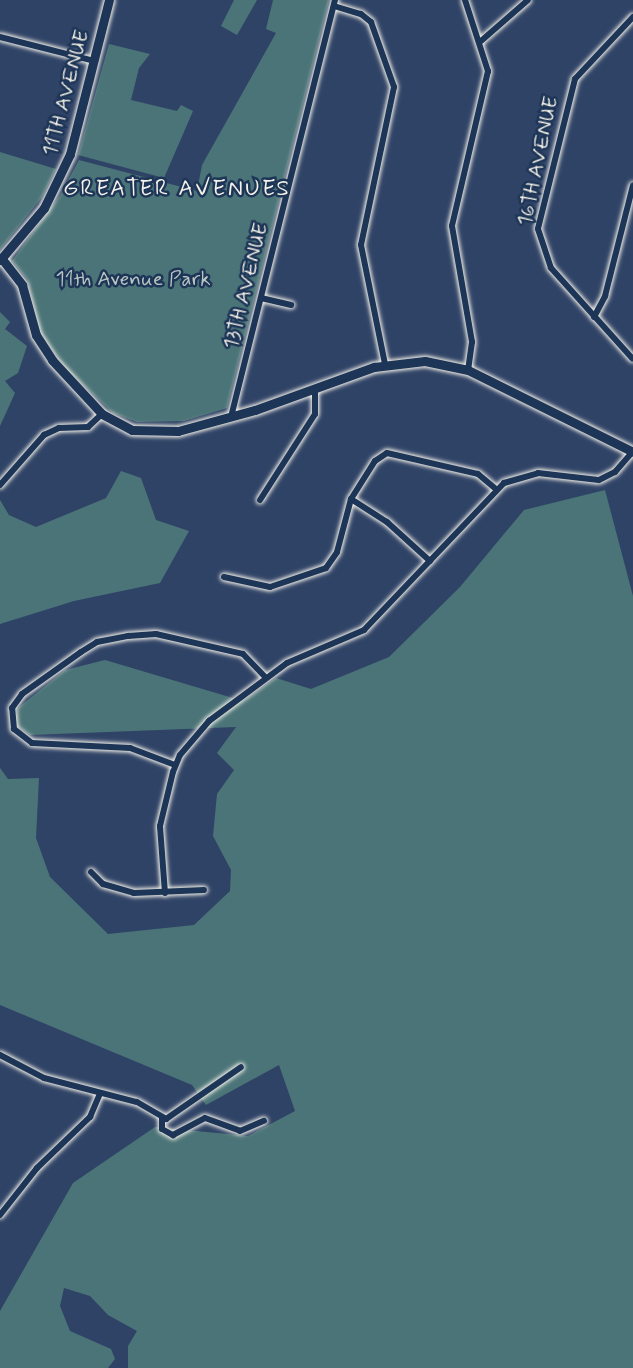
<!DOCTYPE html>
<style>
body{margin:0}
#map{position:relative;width:633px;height:1368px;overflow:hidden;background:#2f4366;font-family:Mynerve,sans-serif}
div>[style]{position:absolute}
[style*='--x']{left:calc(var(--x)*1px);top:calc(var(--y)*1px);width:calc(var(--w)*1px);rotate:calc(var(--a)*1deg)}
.green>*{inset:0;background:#4b7478}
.roads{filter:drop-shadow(0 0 2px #f4f1e8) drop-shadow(0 0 2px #f4f1e8)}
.street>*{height:6px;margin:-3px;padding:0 3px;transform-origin:3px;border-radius:3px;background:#1d3557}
.secondary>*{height:9px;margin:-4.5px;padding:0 4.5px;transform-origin:4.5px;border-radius:4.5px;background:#1d3557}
span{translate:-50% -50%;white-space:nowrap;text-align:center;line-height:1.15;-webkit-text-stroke:5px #1d3557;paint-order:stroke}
.street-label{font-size:21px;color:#f4f1e8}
.park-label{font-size:21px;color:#b9c5c1}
.neighbourhood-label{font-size:23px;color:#f4f1e8;letter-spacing:2px}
</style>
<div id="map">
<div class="green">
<div style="clip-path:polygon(234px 0,257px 0,237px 35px,221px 26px)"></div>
<div style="clip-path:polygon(273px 0,329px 0,227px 408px,184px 421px,137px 422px,113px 413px,64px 367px,40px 332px,27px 279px,12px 261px,61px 194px,79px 160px,197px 191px,202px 165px,276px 33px,266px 29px)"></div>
<div style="clip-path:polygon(109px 44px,150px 54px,139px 68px,131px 100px,177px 111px,181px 105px,193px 111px,164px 178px,78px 155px)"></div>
<div style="clip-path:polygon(0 152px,56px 169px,42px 197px,0 250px)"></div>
<div style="clip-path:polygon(0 312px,10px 322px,5px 329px,27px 346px,18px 373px,5px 381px,15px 393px,0 426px)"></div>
<div style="clip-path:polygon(121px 471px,141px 478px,156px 520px,189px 531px,160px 583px,74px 601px,0 624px,0 500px,9px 515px,36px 527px,106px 498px)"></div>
<div style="clip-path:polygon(605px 490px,633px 596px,633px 1368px,128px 1368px,128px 1346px,137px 1331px,108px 1315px,90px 1296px,64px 1288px,60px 1306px,70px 1331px,111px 1349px,115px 1359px,108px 1368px,0 1368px,0 1311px,73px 1183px,155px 1127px,248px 1136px,295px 1111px,279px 1065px,206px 1105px,192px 1085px,0 1005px,0 768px,8px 779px,39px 778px,36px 838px,50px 877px,108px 934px,194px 925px,230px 891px,231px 870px,213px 836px,217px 794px,234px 770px,217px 753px,236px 727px,30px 735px,15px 724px,18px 708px,65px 670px,105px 660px,243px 701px,276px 678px,311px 689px,389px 657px,460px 587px,524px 510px)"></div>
</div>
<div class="roads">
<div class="street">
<div style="--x:465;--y:0;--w:75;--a:72.1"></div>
<div style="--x:488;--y:71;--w:159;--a:103.1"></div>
<div style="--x:452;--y:226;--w:118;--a:80.2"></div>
<div style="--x:472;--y:342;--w:28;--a:98"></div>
<div style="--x:334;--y:6;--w:28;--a:17"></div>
<div style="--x:361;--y:14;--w:13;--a:39"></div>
<div style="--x:371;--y:22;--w:69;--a:70.5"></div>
<div style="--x:394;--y:87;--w:161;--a:101.8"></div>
<div style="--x:361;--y:245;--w:121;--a:78.6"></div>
<div style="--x:633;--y:17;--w:85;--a:133.1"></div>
<div style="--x:575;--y:79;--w:154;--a:103.9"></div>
<div style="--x:538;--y:229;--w:41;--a:71.6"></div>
<div style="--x:551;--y:268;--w:122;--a:48"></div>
<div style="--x:0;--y:37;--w:97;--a:14.3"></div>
<div style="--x:481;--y:41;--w:62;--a:-41.1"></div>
<div style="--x:261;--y:298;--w:31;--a:13"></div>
<div style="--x:594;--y:317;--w:24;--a:-62"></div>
<div style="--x:605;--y:296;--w:114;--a:-75.8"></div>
<div style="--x:231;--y:417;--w:430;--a:-76"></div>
<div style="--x:0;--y:485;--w:67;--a:-48.7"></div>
<div style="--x:44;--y:435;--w:17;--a:-25"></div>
<div style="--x:59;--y:428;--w:29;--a:-2"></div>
<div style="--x:88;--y:427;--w:19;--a:-43"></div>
<div style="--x:351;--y:499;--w:43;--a:32.6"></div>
<div style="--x:387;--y:522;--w:58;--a:42.2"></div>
<div style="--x:260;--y:500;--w:102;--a:-57.4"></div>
<div style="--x:315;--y:414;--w:26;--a:-90"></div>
<div style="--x:224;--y:577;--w:47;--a:12.3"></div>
<div style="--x:270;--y:587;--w:59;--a:-18.7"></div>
<div style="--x:326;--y:568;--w:19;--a:-55"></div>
<div style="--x:337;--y:552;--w:55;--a:-75.2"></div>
<div style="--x:351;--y:499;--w:45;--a:-57.7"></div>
<div style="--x:375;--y:461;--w:14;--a:-34"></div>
<div style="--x:387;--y:453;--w:93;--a:13"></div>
<div style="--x:478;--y:474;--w:23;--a:40"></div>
<div style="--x:175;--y:765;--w:48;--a:-159.3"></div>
<div style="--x:130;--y:748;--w:98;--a:-177.1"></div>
<div style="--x:32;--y:743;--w:23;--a:-142"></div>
<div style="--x:14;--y:729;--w:21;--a:-95"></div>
<div style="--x:12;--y:708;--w:17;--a:-54"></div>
<div style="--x:22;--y:694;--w:72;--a:-35.4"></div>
<div style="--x:81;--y:652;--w:19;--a:-32"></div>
<div style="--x:97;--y:642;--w:32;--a:-11"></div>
<div style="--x:128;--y:636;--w:28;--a:-4"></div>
<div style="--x:156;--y:634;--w:89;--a:12.9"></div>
<div style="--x:243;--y:654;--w:33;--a:46"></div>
<div style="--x:91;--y:872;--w:17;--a:45"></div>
<div style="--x:103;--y:884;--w:32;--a:16"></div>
<div style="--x:134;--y:893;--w:70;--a:-2.5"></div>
<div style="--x:165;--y:893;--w:67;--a:-94.3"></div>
<div style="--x:160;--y:826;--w:56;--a:-76.5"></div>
<div style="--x:173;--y:772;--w:18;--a:-68"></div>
<div style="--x:180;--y:755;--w:45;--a:-49.5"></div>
<div style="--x:209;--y:721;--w:97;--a:-36.6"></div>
<div style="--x:287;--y:663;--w:84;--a:-23.2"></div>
<div style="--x:364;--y:630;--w:203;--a:-46.4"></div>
<div style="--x:504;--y:483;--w:35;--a:-16"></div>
<div style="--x:538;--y:473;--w:61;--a:6.5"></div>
<div style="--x:599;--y:480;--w:18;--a:-27"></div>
<div style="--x:615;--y:472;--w:28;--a:-49"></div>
<div style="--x:0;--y:1055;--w:50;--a:27.6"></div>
<div style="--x:44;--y:1078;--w:96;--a:14.5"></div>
<div style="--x:137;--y:1102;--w:34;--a:30"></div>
<div style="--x:166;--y:1119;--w:91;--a:-34.7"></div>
<div style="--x:162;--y:1118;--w:11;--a:90"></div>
<div style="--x:162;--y:1129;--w:13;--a:29"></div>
<div style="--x:173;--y:1135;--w:36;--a:-28"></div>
<div style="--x:205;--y:1118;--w:37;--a:20"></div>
<div style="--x:240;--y:1131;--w:26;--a:-23"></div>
<div style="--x:0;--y:1215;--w:60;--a:-51.8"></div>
<div style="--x:37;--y:1168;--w:74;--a:-43.9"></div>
<div style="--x:90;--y:1117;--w:26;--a:-67"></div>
</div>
<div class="secondary">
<div style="--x:2;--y:259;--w:33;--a:52"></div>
<div style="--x:22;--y:285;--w:52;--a:74.4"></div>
<div style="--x:36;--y:335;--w:30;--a:57"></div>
<div style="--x:52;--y:360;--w:74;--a:47.2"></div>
<div style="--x:102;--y:414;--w:34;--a:28"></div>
<div style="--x:132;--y:430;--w:46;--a:1.2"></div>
<div style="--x:178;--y:431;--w:80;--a:-15.3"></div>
<div style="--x:255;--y:410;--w:127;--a:-19.9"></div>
<div style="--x:374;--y:367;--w:51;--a:-6.7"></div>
<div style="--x:425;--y:361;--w:44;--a:11.8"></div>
<div style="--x:468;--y:370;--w:184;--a:26.4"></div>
<div style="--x:0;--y:260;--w:68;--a:-49.8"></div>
<div style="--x:44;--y:208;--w:60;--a:-64.3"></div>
<div style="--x:70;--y:154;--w:159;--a:-75.8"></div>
</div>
</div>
<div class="street-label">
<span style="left:66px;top:93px;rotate:-75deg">11TH AVENUE</span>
<span style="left:538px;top:161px;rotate:-78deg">16TH AVENUE</span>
<span style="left:246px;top:286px;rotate:-76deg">13TH AVENUE</span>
</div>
<div class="park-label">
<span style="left:133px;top:279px">11th Avenue Park</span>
</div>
<div class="neighbourhood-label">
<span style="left:177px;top:189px">GREATER AVENUES</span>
</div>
</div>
